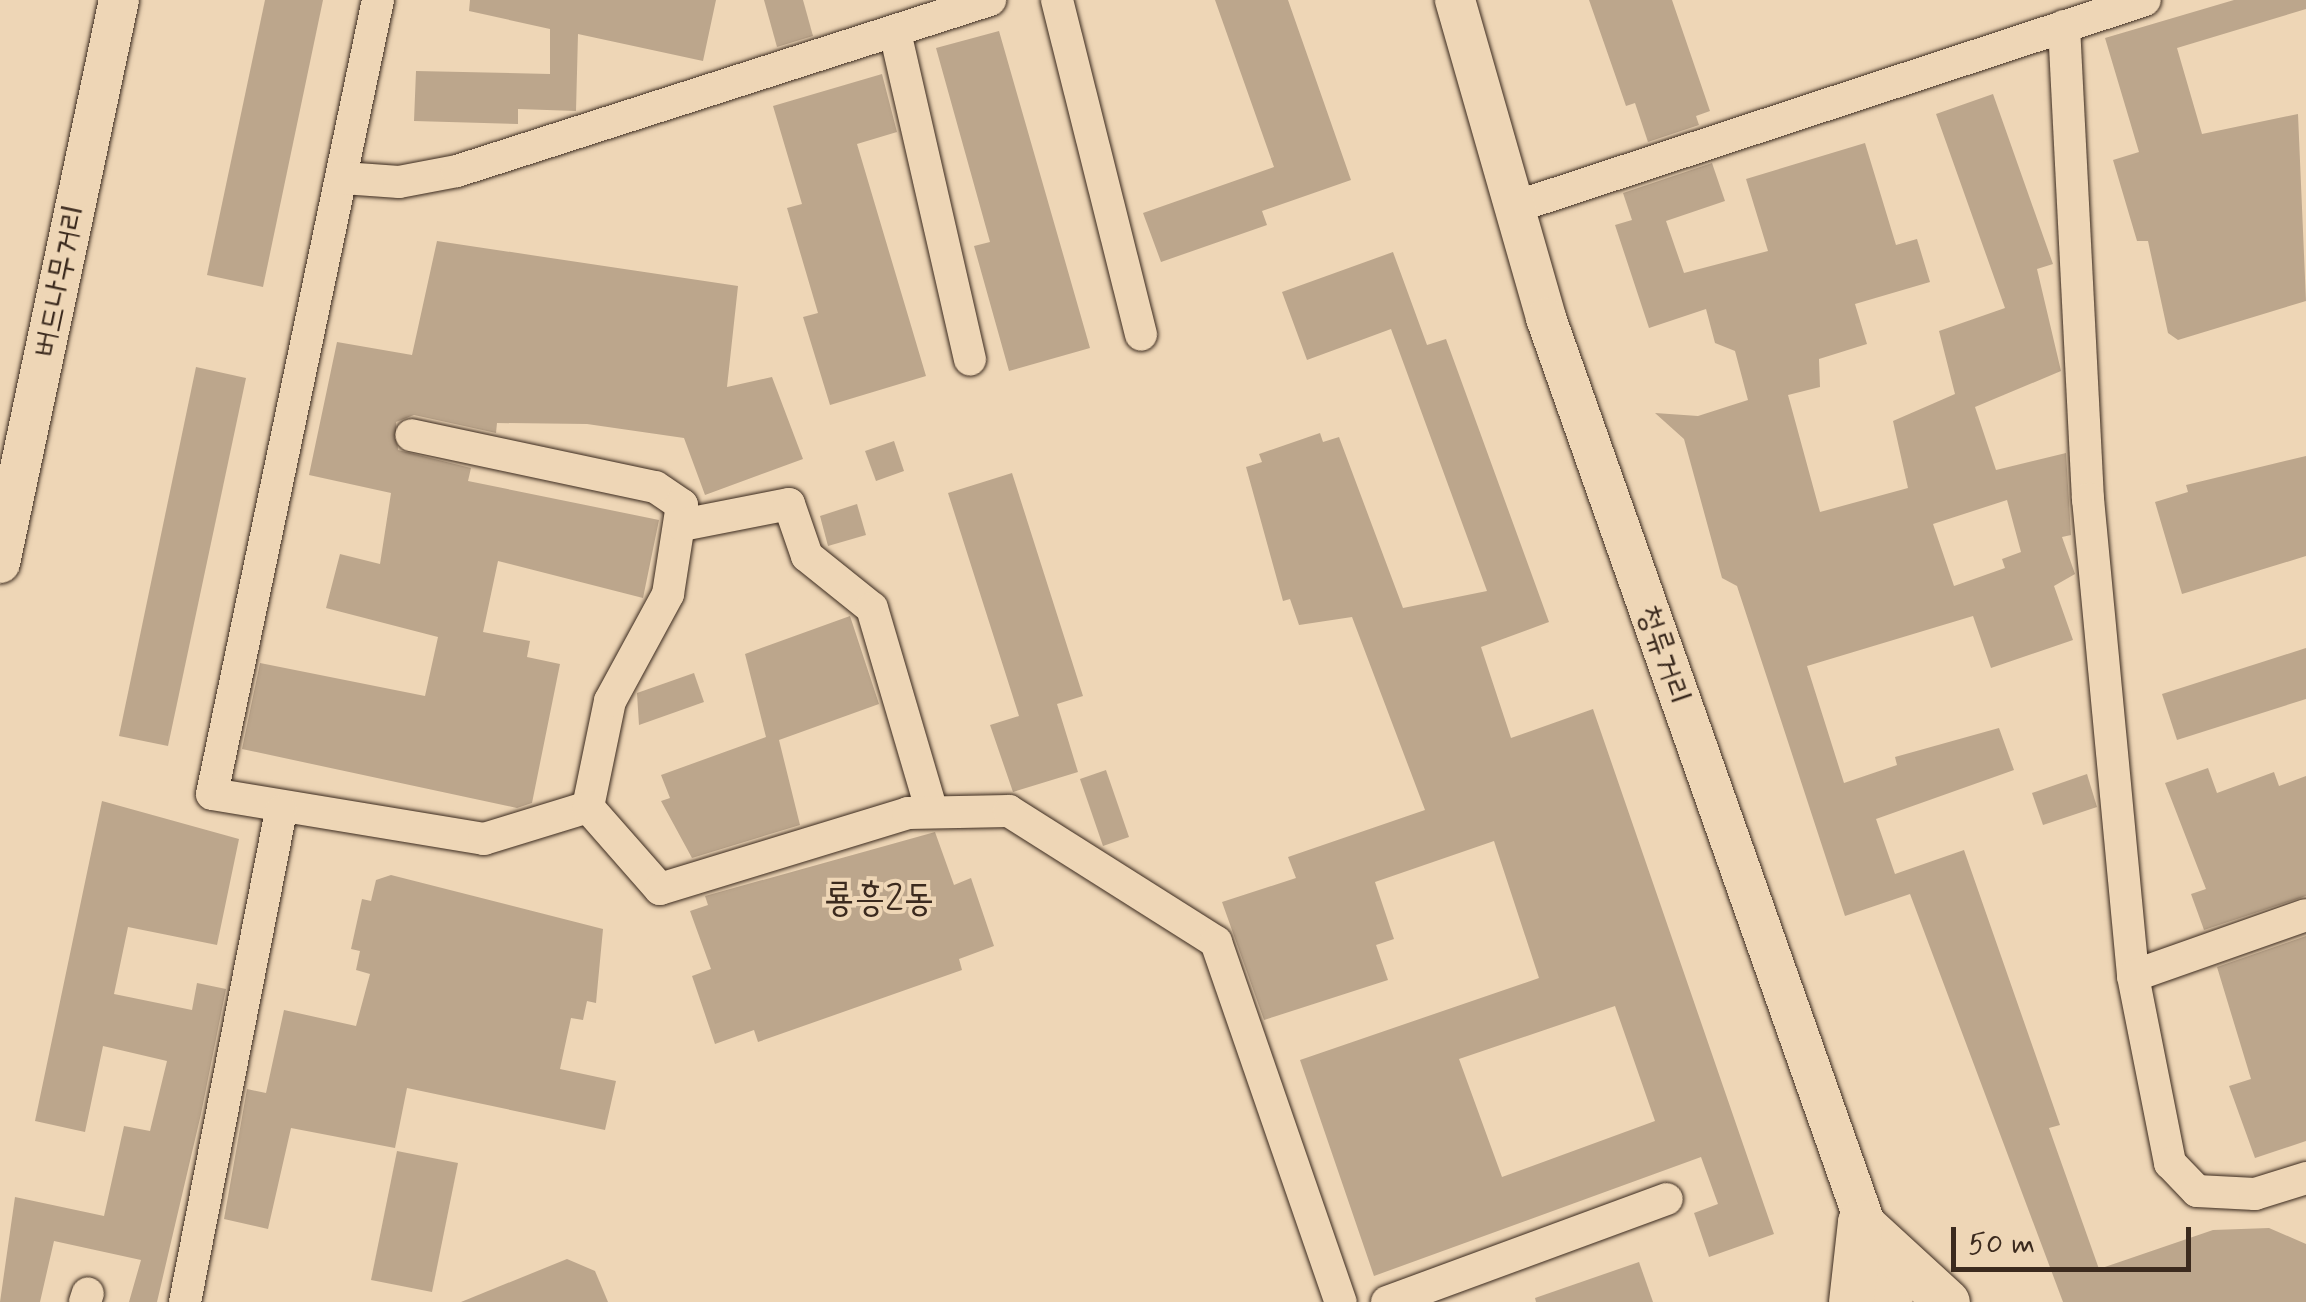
<!DOCTYPE html>
<meta charset="utf-8">
<style>
body{margin:0}
#map{position:relative;width:2306px;height:1302px;overflow:hidden;background:#eed6b6;font-family:Mynerve,"Poor Story",sans-serif}
div>[style]{position:absolute}
[style*='--x']{left:calc(var(--x)*1px);top:calc(var(--y)*1px);width:calc(var(--w)*1px);rotate:calc(var(--a)*1deg)}
.building>*{inset:0;background:#bca68c}
.roads{filter:drop-shadow(0 0 2px #3b2a1e) drop-shadow(0 0 2px #3b2a1e)}
.minor>*{height:32px;margin:-16px;padding:0 16px;transform-origin:16px;border-radius:16px;background:#eed6b6}
.major>*{height:40px;margin:-20px;padding:0 20px;transform-origin:20px;border-radius:20px;background:#eed6b6}
.highway>*{height:45px;margin:-22.5px;padding:0 22.5px;transform-origin:22.5px;border-radius:22.5px;background:#eed6b6}
span{translate:-50% -50%;white-space:nowrap;text-align:center;line-height:1.15;-webkit-text-stroke:8px #eed6b6;paint-order:stroke}
.street-label{font-size:32px;color:#3b2a1e}
.quarter-label{font-size:38px;color:#3b2a1e}
.scale{position:absolute;left:1951px;top:1227px;width:240px;height:45px;box-sizing:border-box;border:5px solid #3b2a1e;border-top:0;padding-left:12px;font-size:30px;line-height:35px;white-space:nowrap;color:#3b2a1e;-webkit-text-stroke:8px #eed6b6;paint-order:stroke}
</style>
<div id="map">
<div class="building">
<div style="clip-path:polygon(265px 0,323px 0,263px 287px,207px 275px)"></div>
<div style="clip-path:polygon(470px 0,716px 0,703px 61px,578px 34px,576px 111px,518px 109px,518px 124px,414px 121px,416px 71px,550px 74px,550px 29px,469px 11px)"></div>
<div style="clip-path:polygon(764px 0,803px 0,813px 36px,777px 47px)"></div>
<div style="clip-path:polygon(1215px 0,1288px 0,1351px 180px,1262px 211px,1267px 225px,1161px 262px,1143px 213px,1274px 167px)"></div>
<div style="clip-path:polygon(1589px 0,1672px 0,1710px 111px,1696px 116px,1699px 125px,1648px 142px,1635px 103px,1626px 106px)"></div>
<div style="clip-path:polygon(2234px 0,2306px 0,2306px 9px,2177px 48px,2202px 134px,2298px 114px,2306px 301px,2178px 340px,2168px 333px,2148px 241px,2137px 241px,2113px 160px,2139px 152px,2105px 38px)"></div>
<div style="clip-path:polygon(999px 31px,1090px 348px,1009px 371px,974px 246px,990px 242px,936px 48px)"></div>
<div style="clip-path:polygon(882px 74px,897px 132px,857px 144px,926px 376px,830px 405px,803px 317px,818px 313px,787px 208px,802px 204px,773px 106px)"></div>
<div style="clip-path:polygon(evenodd,1993px 94px,2053px 264px,2037px 269px,2061px 371px,1975px 407px,1996px 470px,2066px 453px,2071px 535px,2062px 537px,2075px 574px,2054px 586px,2073px 640px,1991px 668px,1973px 616px,1807px 666px,1844px 783px,1897px 765px,1895px 757px,1999px 728px,2014px 770px,1876px 819px,1895px 874px,1964px 850px,2060px 1125px,2049px 1128px,2099px 1269px,2213px 1230px,2269px 1228px,2306px 1244px,2306px 1302px,2063px 1302px,1910px 894px,1845px 916px,1737px 586px,1722px 578px,1684px 439px,1655px 413px,1698px 416px,1748px 400px,1735px 351px,1715px 343px,1706px 309px,1649px 328px,1615px 225px,1632px 220px,1623px 193px,1712px 163px,1725px 201px,1666px 221px,1684px 273px,1768px 251px,1746px 179px,1865px 143px,1896px 245px,1917px 239px,1930px 282px,1855px 304px,1867px 344px,1819px 359px,1820px 387px,1788px 395px,1820px 512px,1908px 488px,1893px 421px,1955px 394px,1939px 331px,2005px 308px,1936px 114px,1993px 94px,2007px 500px,2021px 552px,2002px 559px,2005px 568px,1954px 586px,1933px 524px,2007px 500px)"></div>
<div style="clip-path:polygon(437px 241px,738px 286px,727px 387px,772px 377px,803px 459px,705px 495px,684px 438px,587px 424px,497px 423px,496px 433px,414px 415px,396px 422px,398px 450px,471px 468px,468px 481px,659px 520px,643px 598px,498px 561px,483px 632px,530px 641px,527px 657px,560px 664px,532px 803px,517px 808px,242px 749px,260px 663px,425px 696px,438px 637px,326px 608px,340px 554px,380px 564px,391px 493px,309px 475px,337px 342px,412px 355px)"></div>
<div style="clip-path:polygon(evenodd,1393px 252px,1427px 345px,1446px 339px,1549px 622px,1481px 647px,1511px 738px,1593px 709px,1774px 1234px,1709px 1257px,1694px 1213px,1718px 1204px,1701px 1157px,1374px 1276px,1300px 1060px,1539px 978px,1494px 841px,1375px 882px,1394px 939px,1376px 945px,1388px 980px,1264px 1020px,1222px 902px,1296px 878px,1288px 857px,1425px 810px,1352px 617px,1299px 625px,1290px 599px,1283px 601px,1246px 467px,1262px 462px,1259px 454px,1320px 433px,1323px 442px,1339px 437px,1403px 608px,1487px 591px,1391px 329px,1307px 360px,1282px 292px,1393px 252px,1615px 1006px,1655px 1121px,1502px 1177px,1459px 1059px,1615px 1006px)"></div>
<div style="clip-path:polygon(196px 367px,246px 378px,168px 746px,119px 736px)"></div>
<div style="clip-path:polygon(894px 441px,904px 471px,876px 481px,865px 451px)"></div>
<div style="clip-path:polygon(2306px 456px,2306px 556px,2182px 594px,2155px 502px,2188px 492px,2186px 485px)"></div>
<div style="clip-path:polygon(1012px 473px,1083px 696px,1057px 704px,1078px 772px,1013px 792px,990px 725px,1019px 716px,948px 493px)"></div>
<div style="clip-path:polygon(857px 504px,866px 535px,828px 546px,820px 516px)"></div>
<div style="clip-path:polygon(850px 616px,879px 704px,779px 740px,800px 825px,692px 858px,661px 801px,670px 798px,661px 775px,766px 737px,745px 654px)"></div>
<div style="clip-path:polygon(2306px 648px,2306px 699px,2177px 740px,2162px 694px)"></div>
<div style="clip-path:polygon(694px 673px,704px 702px,639px 725px,637px 693px)"></div>
<div style="clip-path:polygon(2208px 768px,2217px 793px,2274px 772px,2279px 786px,2306px 776px,2306px 896px,2204px 930px,2191px 894px,2206px 889px,2165px 783px)"></div>
<div style="clip-path:polygon(1106px 770px,1129px 837px,1103px 846px,1080px 779px)"></div>
<div style="clip-path:polygon(2087px 774px,2097px 807px,2043px 825px,2032px 793px)"></div>
<div style="clip-path:polygon(102px 801px,239px 839px,217px 945px,128px 927px,114px 994px,192px 1010px,197px 983px,226px 989px,201px 1114px,157px 1302px,129px 1302px,141px 1260px,54px 1241px,40px 1302px,0 1302px,15px 1197px,104px 1216px,124px 1126px,150px 1131px,167px 1061px,103px 1046px,85px 1132px,35px 1121px)"></div>
<div style="clip-path:polygon(935px 832px,954px 885px,971px 878px,994px 946px,959px 959px,962px 970px,758px 1042px,754px 1030px,715px 1044px,692px 976px,711px 969px,690px 911px,708px 905px,705px 896px)"></div>
<div style="clip-path:polygon(391px 875px,603px 929px,596px 1003px,587px 1001px,583px 1020px,571px 1018px,560px 1069px,616px 1081px,605px 1130px,407px 1088px,395px 1148px,291px 1128px,268px 1229px,224px 1219px,247px 1089px,266px 1093px,284px 1010px,356px 1026px,370px 974px,356px 970px,360px 951px,351px 949px,362px 899px,371px 901px,376px 880px)"></div>
<div style="clip-path:polygon(2306px 936px,2306px 1141px,2255px 1158px,2229px 1086px,2251px 1079px,2217px 967px)"></div>
<div style="clip-path:polygon(397px 1151px,458px 1163px,432px 1292px,371px 1280px)"></div>
<div style="clip-path:polygon(567px 1259px,595px 1271px,608px 1302px,461px 1302px)"></div>
<div style="clip-path:polygon(1639px 1262px,1653px 1302px,1536px 1302px,1535px 1298px)"></div>
</div>
<div class="roads">
<div class="minor">
<div style="--x:378;--y:0;--w:811;--a:101.81"></div>
<div style="--x:212;--y:794;--w:276;--a:9.4"></div>
<div style="--x:484;--y:839;--w:109;--a:-17.1"></div>
<div style="--x:588;--y:807;--w:108;--a:-78.3"></div>
<div style="--x:610;--y:701;--w:122;--a:-61.5"></div>
<div style="--x:668;--y:594;--w:90;--a:-81.1"></div>
<div style="--x:682;--y:505;--w:32;--a:-146"></div>
<div style="--x:655;--y:487;--w:249;--a:-168"></div>
<div style="--x:1057;--y:0;--w:345;--a:75.9"></div>
<div style="--x:2064;--y:26;--w:474;--a:87.1"></div>
<div style="--x:2088;--y:499;--w:479;--a:84.6"></div>
<div style="--x:2133;--y:976;--w:191;--a:78.8"></div>
<div style="--x:2170;--y:1163;--w:39;--a:46"></div>
<div style="--x:2197;--y:1191;--w:58;--a:3"></div>
<div style="--x:2255;--y:1194;--w:53;--a:-17.4"></div>
<div style="--x:895;--y:32;--w:336;--a:77.1"></div>
<div style="--x:343;--y:178;--w:56;--a:4.1"></div>
<div style="--x:399;--y:182;--w:59;--a:-10.7"></div>
<div style="--x:457;--y:171;--w:560;--a:-17.79"></div>
<div style="--x:1512;--y:208;--w:666;--a:-18.19"></div>
<div style="--x:682;--y:525;--w:109;--a:-11.1"></div>
<div style="--x:789;--y:504;--w:55;--a:70.9"></div>
<div style="--x:807;--y:556;--w:83;--a:38.7"></div>
<div style="--x:872;--y:608;--w:209;--a:73.6"></div>
<div style="--x:588;--y:807;--w:109;--a:48.7"></div>
<div style="--x:660;--y:889;--w:259;--a:-17"></div>
<div style="--x:908;--y:813;--w:101;--a:-1.1"></div>
<div style="--x:1009;--y:811;--w:245;--a:32.3"></div>
<div style="--x:1216;--y:942;--w:381;--a:70.9"></div>
<div style="--x:2133;--y:976;--w:183;--a:-19.4"></div>
<div style="--x:85;--y:1302;--w:9;--a:-72"></div>
<div style="--x:185;--y:1302;--w:500;--a:-78.94"></div>
<div style="--x:1387;--y:1302;--w:298;--a:-20.2"></div>
</div>
<div class="major">
<div style="--x:1455;--y:0;--w:331;--a:74"></div>
<div style="--x:1546;--y:318;--w:1043;--a:70.58"></div>
<div style="--x:0;--y:563;--w:575;--a:-78.07"></div>
</div>
<div class="highway">
<div style="--x:1860;--y:1222;--w:118;--a:42.6"></div>
<div style="--x:1851;--y:1302;--w:81;--a:-83.6"></div>
</div>
</div>
<div class="street-label">
<span style="left:60px;top:281px;rotate:-78deg">버드나무거리</span>
<span style="left:1663px;top:655px;rotate:71deg">청류거리</span>
</div>
<div class="quarter-label">
<span style="left:879px;top:900px">룡흥2동</span>
</div>
<div class="scale">50 m</div>
</div>
